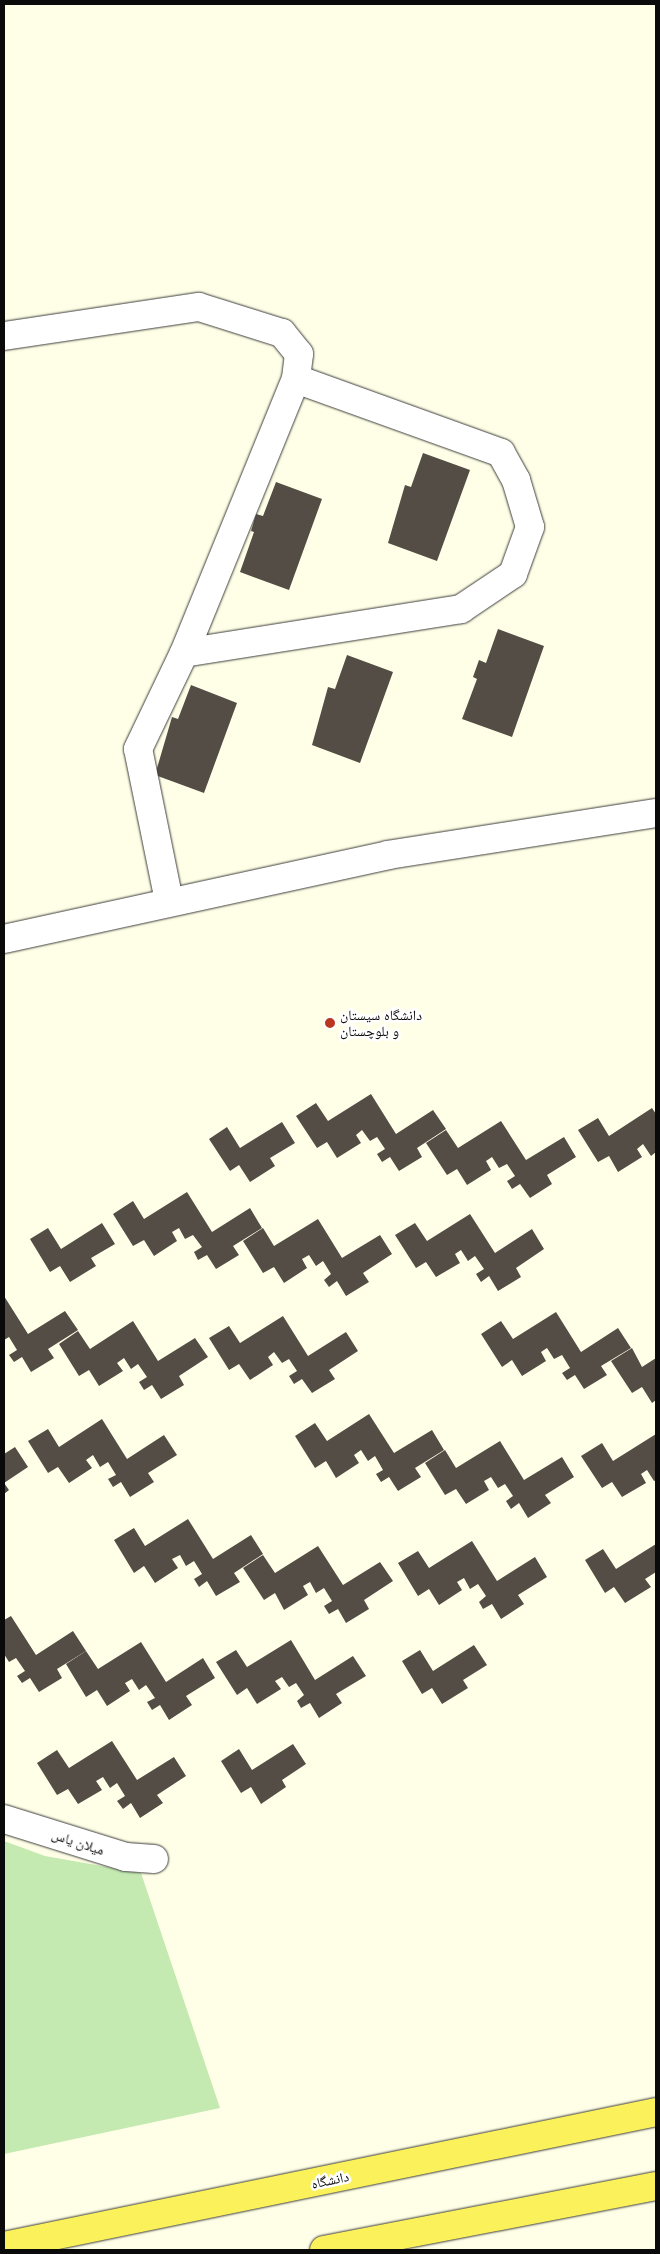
<!DOCTYPE html>
<meta charset="utf-8">
<style>
body{margin:0}
#map{position:relative;width:660px;height:2254px;overflow:hidden;background:#ffffe7;font-family:Lora,"Noto Naskh Arabic",serif}
div>[style]{position:absolute}
[style*='--x']{left:calc(var(--x)*1px);top:calc(var(--y)*1px);width:calc(var(--w)*1px);rotate:calc(var(--a)*1deg)}
.green>*{inset:0;background:#c4e9b1}
.building>*{inset:0;background:#534d46}
.roads{filter:drop-shadow(0 0 1px #3d3d3d) drop-shadow(0 0 1px #3d3d3d)}
.minor>*{height:28px;margin:-14px;padding:0 14px;transform-origin:14px;border-radius:14px;background:#fff}
.major>*{height:28px;margin:-14px;padding:0 14px;transform-origin:14px;border-radius:14px;background:#fbf25b}
.dots>*{width:14px;height:14px;translate:-50% -50%;box-sizing:border-box;border:2px solid #fff;border-radius:50%}
span{translate:-50% -50%;white-space:nowrap;text-align:center;line-height:1.15;-webkit-text-stroke:5px #fff;paint-order:stroke}
.poi-label{font-size:14px;color:#0a0a0a}
.left{translate:0 -50%;text-align:left}
.street-label{font-size:14px;color:#0a0a0a}
.frame{position:absolute;inset:0;border:5px solid #0a0a0a;pointer-events:none}
</style>
<div id="map">
<div class="green">
<div style="clip-path:polygon(4px 1841px,45px 1856px,141px 1873px,220px 2108px,4px 2154px)"></div>
</div>
<div class="building">
<div style="clip-path:polygon(423px 453px,470px 470px,437px 561px,388px 543px,405px 485px,411px 487px)"></div>
<div style="clip-path:polygon(276px 482px,322px 499px,289px 590px,240px 572px,254px 532px,251px 531px,256px 514px,263px 516px)"></div>
<div style="clip-path:polygon(498px 629px,544px 646px,512px 737px,462px 719px,477px 679px,473px 677px,479px 660px,486px 663px)"></div>
<div style="clip-path:polygon(347px 655px,393px 672px,360px 763px,312px 745px,328px 687px,335px 689px)"></div>
<div style="clip-path:polygon(191px 685px,237px 703px,204px 793px,155px 775px,172px 717px,178px 719px)"></div>
<div style="clip-path:polygon(371px 1094px,396px 1134px,433px 1110px,446px 1129px,417px 1148px,422px 1157px,399px 1171px,390px 1157px,382px 1162px,377px 1154px,385px 1149px,377px 1137px,370px 1141px,362px 1130px,356px 1135px,361px 1143px,337px 1158px,327px 1142px,317px 1148px,296px 1116px,316px 1103px,328px 1121px)"></div>
<div style="clip-path:polygon(652px 1108px,656px 1114px,656px 1152px,651px 1156px,643px 1144px,637px 1149px,642px 1157px,618px 1172px,609px 1156px,598px 1162px,578px 1130px,598px 1118px,609px 1136px)"></div>
<div style="clip-path:polygon(501px 1121px,526px 1160px,564px 1137px,576px 1157px,547px 1175px,552px 1184px,530px 1198px,520px 1184px,512px 1189px,507px 1181px,515px 1176px,507px 1164px,499px 1168px,492px 1157px,486px 1161px,491px 1170px,467px 1185px,457px 1169px,447px 1175px,426px 1143px,446px 1130px,458px 1148px)"></div>
<div style="clip-path:polygon(282px 1122px,295px 1143px,270px 1158px,275px 1166px,250px 1182px,239px 1165px,230px 1171px,209px 1139px,227px 1127px,240px 1148px)"></div>
<div style="clip-path:polygon(187px 1192px,212px 1232px,250px 1208px,262px 1228px,233px 1246px,239px 1255px,216px 1269px,207px 1255px,198px 1260px,194px 1252px,202px 1247px,193px 1235px,185px 1239px,179px 1228px,172px 1232px,177px 1241px,154px 1256px,144px 1240px,133px 1246px,113px 1214px,133px 1201px,144px 1219px)"></div>
<div style="clip-path:polygon(470px 1214px,495px 1253px,532px 1229px,544px 1249px,516px 1268px,521px 1277px,498px 1291px,489px 1276px,481px 1282px,476px 1274px,484px 1269px,475px 1256px,468px 1261px,461px 1250px,455px 1254px,460px 1263px,436px 1277px,426px 1262px,416px 1268px,395px 1235px,415px 1223px,427px 1241px)"></div>
<div style="clip-path:polygon(318px 1219px,342px 1258px,380px 1235px,392px 1254px,363px 1273px,369px 1282px,346px 1296px,337px 1281px,329px 1287px,324px 1280px,331px 1274px,323px 1261px,316px 1266px,309px 1255px,302px 1259px,307px 1268px,284px 1283px,274px 1267px,263px 1273px,243px 1241px,263px 1228px,274px 1246px)"></div>
<div style="clip-path:polygon(102px 1223px,115px 1244px,91px 1258px,96px 1266px,70px 1282px,60px 1266px,50px 1272px,30px 1239px,48px 1228px,61px 1249px)"></div>
<div style="clip-path:polygon(4px 1296px,28px 1334px,65px 1311px,78px 1330px,48px 1349px,54px 1358px,31px 1372px,22px 1357px,14px 1362px,9px 1355px,17px 1350px,9px 1337px,4px 1340px)"></div>
<div style="clip-path:polygon(556px 1312px,581px 1352px,618px 1328px,631px 1348px,601px 1366px,607px 1375px,584px 1389px,575px 1375px,567px 1380px,562px 1373px,570px 1368px,562px 1355px,554px 1359px,547px 1348px,541px 1352px,546px 1361px,522px 1376px,512px 1360px,502px 1367px,481px 1334px,501px 1321px,513px 1339px)"></div>
<div style="clip-path:polygon(283px 1316px,308px 1356px,346px 1332px,358px 1351px,329px 1370px,335px 1379px,312px 1393px,302px 1379px,294px 1384px,289px 1376px,297px 1371px,289px 1359px,282px 1363px,274px 1352px,268px 1357px,273px 1365px,250px 1380px,239px 1364px,229px 1370px,209px 1338px,229px 1326px,240px 1343px)"></div>
<div style="clip-path:polygon(133px 1321px,158px 1361px,195px 1338px,208px 1357px,179px 1376px,184px 1385px,161px 1399px,152px 1385px,144px 1390px,139px 1382px,147px 1377px,138px 1364px,131px 1369px,124px 1358px,117px 1363px,123px 1371px,99px 1386px,89px 1370px,79px 1376px,59px 1344px,78px 1331px,90px 1349px)"></div>
<div style="clip-path:polygon(632px 1348px,642px 1367px,656px 1358px,656px 1400px,652px 1403px,642px 1387px,632px 1393px,611px 1361px)"></div>
<div style="clip-path:polygon(369px 1414px,394px 1453px,432px 1430px,444px 1450px,415px 1468px,421px 1477px,398px 1491px,389px 1477px,381px 1482px,376px 1474px,383px 1470px,375px 1456px,368px 1461px,361px 1450px,354px 1455px,359px 1463px,336px 1478px,326px 1461px,315px 1468px,295px 1436px,315px 1423px,327px 1441px)"></div>
<div style="clip-path:polygon(102px 1419px,127px 1459px,164px 1435px,177px 1455px,148px 1473px,154px 1482px,130px 1497px,121px 1482px,113px 1487px,108px 1479px,116px 1475px,108px 1462px,100px 1467px,93px 1455px,86px 1460px,92px 1468px,69px 1483px,58px 1467px,48px 1473px,28px 1441px,48px 1429px,59px 1447px)"></div>
<div style="clip-path:polygon(656px 1434px,656px 1480px,654px 1481px,647px 1470px,641px 1474px,646px 1483px,622px 1497px,612px 1482px,602px 1488px,581px 1456px,602px 1443px,613px 1461px)"></div>
<div style="clip-path:polygon(500px 1441px,524px 1480px,562px 1457px,574px 1477px,545px 1495px,551px 1503px,528px 1518px,519px 1503px,511px 1509px,506px 1501px,513px 1496px,505px 1484px,498px 1488px,491px 1477px,484px 1481px,489px 1490px,466px 1504px,456px 1489px,445px 1495px,425px 1463px,445px 1450px,456px 1468px)"></div>
<div style="clip-path:polygon(15px 1447px,28px 1467px,4px 1483px,9px 1490px,4px 1494px,4px 1454px)"></div>
<div style="clip-path:polygon(188px 1519px,213px 1559px,251px 1535px,263px 1554px,234px 1573px,240px 1582px,216px 1596px,207px 1581px,199px 1587px,194px 1579px,202px 1574px,194px 1561px,186px 1566px,180px 1555px,172px 1559px,178px 1568px,155px 1583px,144px 1566px,134px 1573px,114px 1540px,134px 1528px,145px 1546px)"></div>
<div style="clip-path:polygon(472px 1541px,497px 1581px,535px 1557px,547px 1577px,518px 1595px,524px 1604px,501px 1619px,492px 1604px,483px 1609px,479px 1602px,486px 1596px,478px 1584px,470px 1589px,464px 1578px,457px 1582px,462px 1590px,439px 1605px,429px 1589px,418px 1596px,398px 1563px,418px 1551px,429px 1568px)"></div>
<div style="clip-path:polygon(656px 1544px,656px 1572px,645px 1579px,651px 1587px,625px 1603px,614px 1587px,605px 1593px,585px 1560px,603px 1549px,616px 1569px)"></div>
<div style="clip-path:polygon(318px 1546px,343px 1585px,380px 1562px,393px 1581px,364px 1600px,369px 1609px,346px 1623px,338px 1609px,329px 1614px,324px 1606px,332px 1601px,324px 1588px,316px 1593px,310px 1582px,303px 1586px,308px 1595px,284px 1610px,275px 1593px,264px 1600px,243px 1568px,263px 1555px,275px 1573px)"></div>
<div style="clip-path:polygon(11px 1616px,36px 1655px,73px 1631px,86px 1651px,57px 1669px,62px 1678px,39px 1692px,30px 1678px,22px 1683px,17px 1676px,25px 1671px,16px 1658px,9px 1662px,4px 1654px,4px 1620px)"></div>
<div style="clip-path:polygon(291px 1640px,315px 1680px,353px 1656px,366px 1676px,336px 1694px,342px 1703px,319px 1718px,310px 1703px,301px 1708px,297px 1701px,304px 1695px,296px 1683px,289px 1687px,282px 1677px,275px 1681px,281px 1689px,257px 1704px,247px 1688px,237px 1695px,216px 1662px,236px 1650px,247px 1667px)"></div>
<div style="clip-path:polygon(141px 1642px,166px 1682px,203px 1658px,215px 1678px,186px 1696px,192px 1705px,169px 1720px,160px 1705px,152px 1710px,147px 1702px,155px 1698px,146px 1685px,139px 1690px,132px 1679px,125px 1683px,130px 1691px,107px 1706px,97px 1690px,86px 1697px,66px 1664px,86px 1651px,98px 1669px)"></div>
<div style="clip-path:polygon(474px 1645px,487px 1665px,463px 1680px,468px 1688px,442px 1704px,432px 1688px,422px 1694px,402px 1661px,420px 1650px,433px 1671px)"></div>
<div style="clip-path:polygon(112px 1741px,137px 1780px,174px 1757px,186px 1776px,157px 1795px,163px 1803px,140px 1818px,131px 1803px,123px 1809px,117px 1801px,125px 1796px,117px 1783px,110px 1788px,103px 1777px,96px 1781px,102px 1790px,78px 1804px,68px 1789px,57px 1795px,37px 1763px,57px 1750px,69px 1768px)"></div>
<div style="clip-path:polygon(293px 1744px,306px 1764px,282px 1780px,286px 1787px,261px 1804px,251px 1787px,241px 1793px,221px 1761px,239px 1749px,252px 1770px)"></div>
</div>
<div class="roads">
<div class="minor">
<div style="--x:4;--y:336;--w:197;--a:-8.5"></div>
<div style="--x:199;--y:307;--w:87;--a:17.4"></div>
<div style="--x:282;--y:333;--w:27;--a:51"></div>
<div style="--x:299;--y:354;--w:25;--a:97"></div>
<div style="--x:296;--y:379;--w:218;--a:19.8"></div>
<div style="--x:501;--y:453;--w:31;--a:61"></div>
<div style="--x:516;--y:480;--w:49;--a:73.4"></div>
<div style="--x:530;--y:527;--w:50;--a:109.9"></div>
<div style="--x:513;--y:574;--w:63;--a:146.1"></div>
<div style="--x:461;--y:609;--w:280;--a:171"></div>
<div style="--x:169;--y:901;--w:155;--a:-101.5"></div>
<div style="--x:138;--y:749;--w:106;--a:-64.4"></div>
<div style="--x:184;--y:653;--w:296;--a:-67.8"></div>
<div style="--x:4;--y:939;--w:393;--a:-12.3"></div>
<div style="--x:388;--y:855;--w:271;--a:-8.9"></div>
<div style="--x:4;--y:1819;--w:128;--a:17.3"></div>
<div style="--x:126;--y:1857;--w:28;--a:4"></div>
</div>
<div class="major">
<div style="--x:4;--y:2246;--w:666;--a:-11.61"></div>
<div style="--x:324;--y:2250;--w:338;--a:-10.9"></div>
</div>
</div>
<div class="dots">
<div style="left:330px;top:1023px;background:#bb3621"></div>
</div>
<div class="poi-label">
<span class="left" style="left:340px;top:1023px">دانشگاه سیستان<br>و بلوچستان</span>
</div>
<div class="street-label">
<span style="left:78px;top:1842px;rotate:18deg">میلان یاس</span>
<span style="left:330px;top:2180px;rotate:-12deg">دانشگاه</span>
</div>
<div class="frame"></div>
</div>
